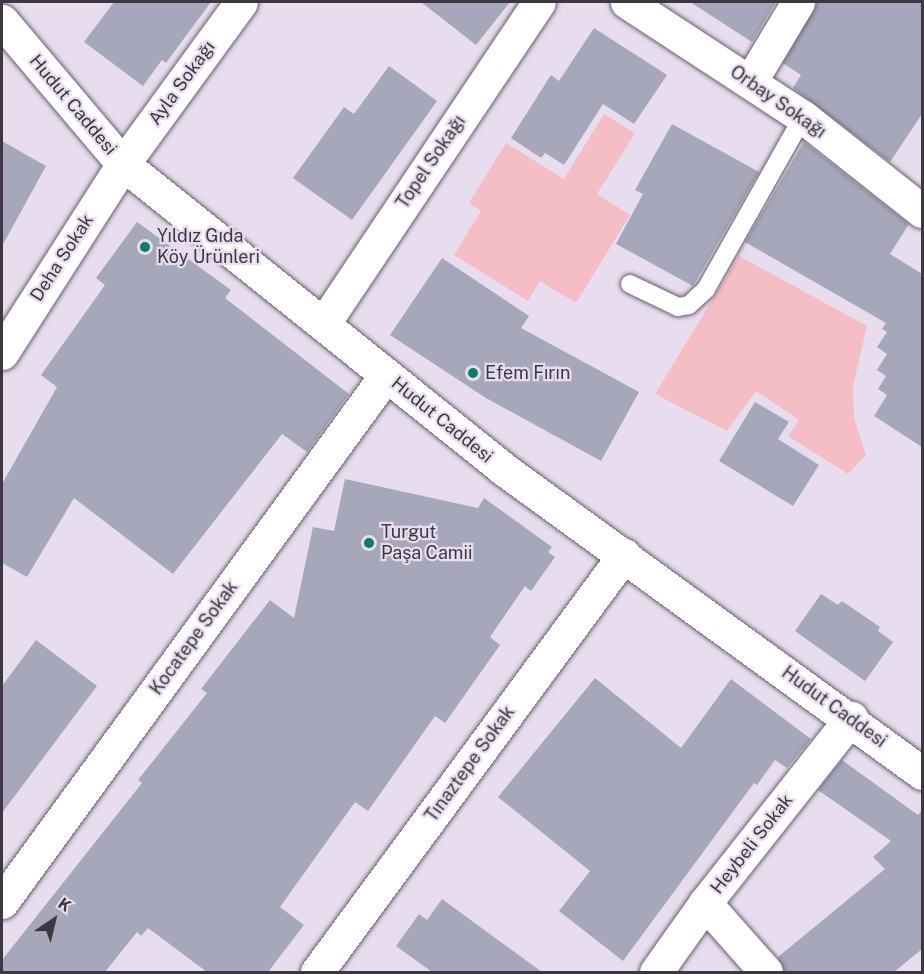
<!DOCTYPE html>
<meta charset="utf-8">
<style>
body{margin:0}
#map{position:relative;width:924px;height:974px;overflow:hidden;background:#e8ddef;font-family:"Public Sans",sans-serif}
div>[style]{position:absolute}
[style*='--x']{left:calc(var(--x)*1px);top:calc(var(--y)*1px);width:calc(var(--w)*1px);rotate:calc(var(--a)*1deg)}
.green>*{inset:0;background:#f5bdc4}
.building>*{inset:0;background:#a6a7ba}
.roads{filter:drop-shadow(0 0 2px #685e6e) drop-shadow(0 0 2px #685e6e)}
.lane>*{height:18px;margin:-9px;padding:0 9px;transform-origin:9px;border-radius:9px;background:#fff}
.street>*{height:33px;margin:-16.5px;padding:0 16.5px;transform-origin:16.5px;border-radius:16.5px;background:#fff}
.secondary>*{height:33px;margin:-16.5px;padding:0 16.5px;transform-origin:16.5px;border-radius:16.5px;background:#fff}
.dots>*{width:16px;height:16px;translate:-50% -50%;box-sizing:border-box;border:3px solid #e8ddef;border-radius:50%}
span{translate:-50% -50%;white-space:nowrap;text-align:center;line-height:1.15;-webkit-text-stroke:4.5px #e8ddef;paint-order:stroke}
.street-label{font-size:18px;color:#3d3840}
.poi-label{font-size:18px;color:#3d3840}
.left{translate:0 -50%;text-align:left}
.frame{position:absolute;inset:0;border:3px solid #3d3840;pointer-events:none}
.north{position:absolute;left:24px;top:890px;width:60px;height:60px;-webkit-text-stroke:4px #e8ddef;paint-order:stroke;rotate:35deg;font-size:16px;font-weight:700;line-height:24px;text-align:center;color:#3d3840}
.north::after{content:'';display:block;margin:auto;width:21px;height:27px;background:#3d3840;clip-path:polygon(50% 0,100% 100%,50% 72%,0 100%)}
</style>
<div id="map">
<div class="green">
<div style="clip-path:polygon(604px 114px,635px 133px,597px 194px,630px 215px,576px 303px,540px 281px,528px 301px,454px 255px,481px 211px,469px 203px,506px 143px,564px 179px)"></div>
<div style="clip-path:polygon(739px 256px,867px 326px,853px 386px,854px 418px,866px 455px,848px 474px,788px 436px,799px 420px,756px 391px,727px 431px,655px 394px)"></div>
</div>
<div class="building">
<div style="clip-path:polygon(114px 2px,211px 2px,166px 63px,162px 60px,143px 86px,84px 42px)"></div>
<div style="clip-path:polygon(421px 2px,510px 2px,476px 45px)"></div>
<div style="clip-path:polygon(690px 2px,776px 2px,752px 42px)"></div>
<div style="clip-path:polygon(817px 2px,922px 2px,922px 114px,890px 162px,793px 88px,801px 75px,783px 63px)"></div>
<div style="clip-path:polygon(594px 28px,667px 75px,634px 124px,603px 104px,564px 165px,545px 153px,541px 158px,511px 138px,551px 75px,559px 81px)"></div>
<div style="clip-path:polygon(389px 66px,437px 101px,352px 220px,293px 178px,344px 107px,354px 114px)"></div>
<div style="clip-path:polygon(672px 124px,759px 172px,693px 286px,616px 244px,643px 194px,635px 190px)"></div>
<div style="clip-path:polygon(2px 141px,46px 166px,2px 246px)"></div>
<div style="clip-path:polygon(804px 142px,909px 224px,890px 254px,922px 274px,922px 447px,874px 416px,887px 395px,878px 389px,886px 376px,877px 370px,887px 354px,877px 347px,887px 332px,882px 329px,886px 323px,745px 242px)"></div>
<div style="clip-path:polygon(137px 222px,231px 290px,225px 298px,349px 394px,307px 452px,282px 434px,173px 574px,74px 498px,27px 577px,2px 563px,2px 484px,57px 387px,41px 375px,105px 285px,96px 278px)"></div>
<div style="clip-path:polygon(442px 258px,529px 316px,521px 328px,639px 392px,601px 461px,486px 398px,390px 335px)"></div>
<div style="clip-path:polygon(755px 402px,789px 422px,778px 439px,819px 465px,793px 506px,719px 461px)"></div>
<div style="clip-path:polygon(345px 479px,478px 508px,484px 498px,552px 547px,548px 552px,555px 557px,531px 591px,525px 586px,490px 637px,500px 645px,445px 723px,435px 716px,368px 811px,355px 802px,280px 907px,304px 925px,268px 972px,207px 972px,148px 928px,141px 936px,137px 932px,105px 972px,2px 972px,2px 960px,142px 783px,138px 780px,207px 693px,201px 689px,270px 600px,294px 618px,313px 527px,334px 531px)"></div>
<div style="clip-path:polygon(821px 594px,838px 605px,842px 601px,880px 627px,878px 631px,893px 642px,865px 681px,795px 631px)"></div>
<div style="clip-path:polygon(36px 640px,97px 686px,2px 813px,2px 686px)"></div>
<div style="clip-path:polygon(595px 678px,681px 748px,731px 679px,811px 739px,787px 768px,775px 760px,757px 785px,754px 783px,623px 961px,559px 911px,590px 871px,498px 797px)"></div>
<div style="clip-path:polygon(842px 760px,918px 815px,922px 810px,922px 949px,894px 972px,784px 972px,778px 957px,885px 869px,873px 857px,891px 841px,818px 790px)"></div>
<div style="clip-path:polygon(442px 899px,542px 972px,432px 972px,396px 946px,419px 914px,427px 920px)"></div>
</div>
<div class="roads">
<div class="lane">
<div style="--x:630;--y:284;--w:53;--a:25.6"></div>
<div style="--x:678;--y:307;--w:11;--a:-10"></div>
<div style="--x:689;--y:305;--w:23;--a:-43"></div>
<div style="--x:706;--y:289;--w:197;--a:-60.6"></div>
</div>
<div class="street">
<div style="--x:627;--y:2;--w:210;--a:33.2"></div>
<div style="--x:803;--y:117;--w:152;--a:38.3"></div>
<div style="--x:750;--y:82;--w:93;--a:-59"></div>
<div style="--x:324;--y:323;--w:386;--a:-56.2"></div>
<div style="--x:2;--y:353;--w:224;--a:-57.4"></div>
<div style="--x:123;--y:164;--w:200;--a:-53.9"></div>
<div style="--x:2;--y:902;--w:652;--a:-53.92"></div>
<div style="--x:705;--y:903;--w:92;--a:48.5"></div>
<div style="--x:317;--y:972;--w:518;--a:-53.64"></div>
<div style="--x:656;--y:972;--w:85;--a:-54.6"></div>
<div style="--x:705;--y:903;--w:236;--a:-51.7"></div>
</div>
<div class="secondary">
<div style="--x:2;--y:21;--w:187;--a:49.8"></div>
<div style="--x:123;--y:164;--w:486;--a:38.7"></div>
<div style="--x:502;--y:468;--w:519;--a:35.99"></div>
</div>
</div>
<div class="dots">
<div style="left:145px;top:247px;background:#07805f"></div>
<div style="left:473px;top:373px;background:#07805f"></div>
<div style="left:369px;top:543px;background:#07805f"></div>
</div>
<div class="street-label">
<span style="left:182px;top:83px;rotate:-54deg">Ayla Sokağı</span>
<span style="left:778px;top:102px;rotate:35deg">Orbay Sokağı</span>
<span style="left:73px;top:105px;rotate:50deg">Hudut Caddesi</span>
<span style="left:431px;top:162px;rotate:-56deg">Topel Sokağı</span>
<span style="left:62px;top:258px;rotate:-57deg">Deha Sokak</span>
<span style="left:442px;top:420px;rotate:39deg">Hudut Caddesi</span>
<span style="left:194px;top:638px;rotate:-54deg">Kocatepe Sokak</span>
<span style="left:834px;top:707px;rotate:36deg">Hudut Caddesi</span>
<span style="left:470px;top:764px;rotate:-54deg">Tınaztepe Sokak</span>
<span style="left:752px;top:844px;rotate:-52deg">Heybeli Sokak</span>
</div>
<div class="poi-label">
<span class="left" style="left:157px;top:247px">Yıldız Gıda<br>Köy Ürünleri</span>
<span class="left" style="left:485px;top:373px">Efem Fırın</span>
<span class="left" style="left:381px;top:543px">Turgut<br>Paşa Camii</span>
</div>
<div class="frame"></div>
<div class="north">K</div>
</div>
